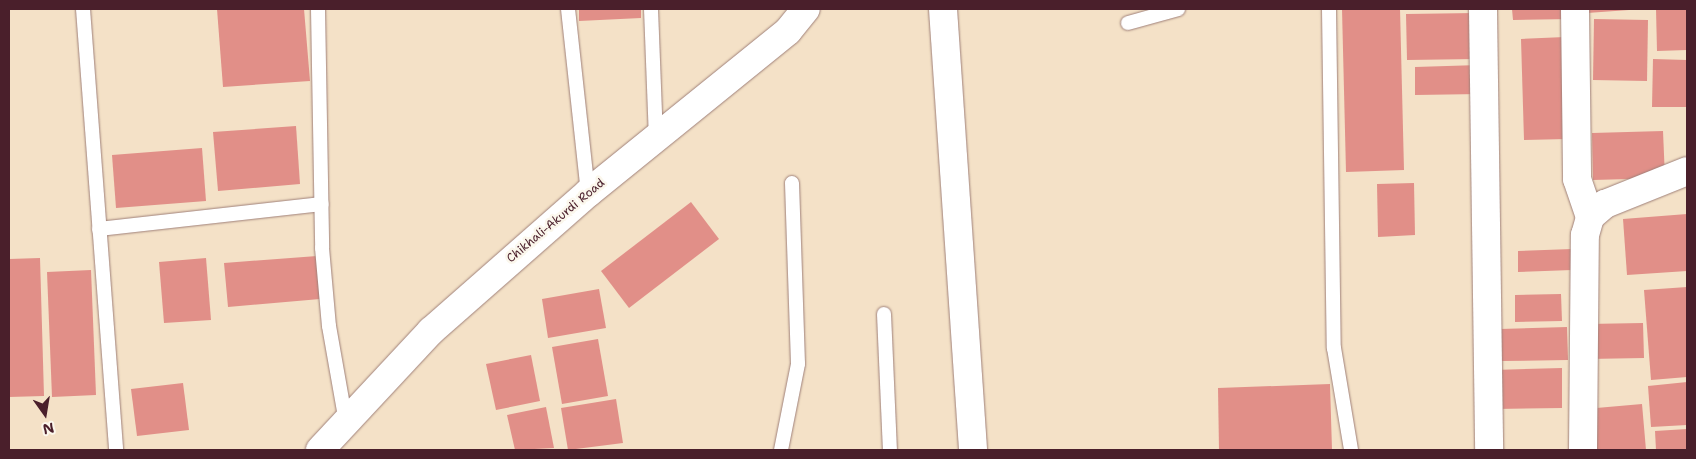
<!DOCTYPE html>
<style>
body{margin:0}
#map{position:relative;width:1696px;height:459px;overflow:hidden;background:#f4e1c7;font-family:"Shantell Sans",sans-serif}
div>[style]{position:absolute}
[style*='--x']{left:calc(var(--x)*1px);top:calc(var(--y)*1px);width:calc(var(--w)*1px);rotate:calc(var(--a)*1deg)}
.building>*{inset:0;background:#e18f88}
.roads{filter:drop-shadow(0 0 1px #9f8079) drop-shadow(0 0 1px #9f8079)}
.service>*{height:14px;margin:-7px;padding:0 7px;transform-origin:7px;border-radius:7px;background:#fff}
.minor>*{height:28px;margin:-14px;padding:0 14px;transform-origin:14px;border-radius:14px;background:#fff}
.secondary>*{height:28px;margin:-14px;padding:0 14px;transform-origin:14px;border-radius:14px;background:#fff}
span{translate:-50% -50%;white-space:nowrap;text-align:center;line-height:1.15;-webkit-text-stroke:5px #fbf7ec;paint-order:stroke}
.street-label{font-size:12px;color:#4a1f2b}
.frame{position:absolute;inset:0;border:10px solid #4a1f2b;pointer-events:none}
.north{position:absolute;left:20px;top:389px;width:50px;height:50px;-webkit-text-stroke:4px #fbf7ec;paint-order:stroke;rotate:167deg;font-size:14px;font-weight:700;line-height:20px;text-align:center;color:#4a1f2b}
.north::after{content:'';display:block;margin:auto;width:18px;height:22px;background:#4a1f2b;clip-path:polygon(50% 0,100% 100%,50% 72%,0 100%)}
</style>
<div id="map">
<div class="building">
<div style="clip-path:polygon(217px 9px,304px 9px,310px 81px,223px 87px)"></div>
<div style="clip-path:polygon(579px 9px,641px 9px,641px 18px,579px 21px)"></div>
<div style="clip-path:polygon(1342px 9px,1400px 9px,1404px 170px,1346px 172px)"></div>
<div style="clip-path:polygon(1512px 9px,1572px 9px,1572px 19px,1513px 20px)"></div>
<div style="clip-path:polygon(1587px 9px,1629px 9px,1629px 10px,1587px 13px)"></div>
<div style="clip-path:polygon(1656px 9px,1687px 9px,1687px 50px,1657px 51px)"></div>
<div style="clip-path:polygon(1475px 13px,1476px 59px,1407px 60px,1406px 14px)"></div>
<div style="clip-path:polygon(1594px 19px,1648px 20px,1647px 81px,1593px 80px)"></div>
<div style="clip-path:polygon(1565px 37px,1567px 139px,1524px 140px,1521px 39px)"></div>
<div style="clip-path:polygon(1653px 59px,1687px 60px,1687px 107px,1652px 107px)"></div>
<div style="clip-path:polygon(1479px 65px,1480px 94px,1415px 95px,1415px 67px)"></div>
<div style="clip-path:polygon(296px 126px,300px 184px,218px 191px,213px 132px)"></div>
<div style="clip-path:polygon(1663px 131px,1665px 178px,1593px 180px,1592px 133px)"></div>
<div style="clip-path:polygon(202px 148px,206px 201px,116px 208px,112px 155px)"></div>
<div style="clip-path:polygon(1414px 183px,1415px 235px,1378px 237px,1377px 184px)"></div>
<div style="clip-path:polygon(691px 202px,719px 239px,629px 308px,601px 271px)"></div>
<div style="clip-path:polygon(1687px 214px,1687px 271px,1627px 275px,1623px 219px)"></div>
<div style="clip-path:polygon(1572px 249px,1572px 270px,1518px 272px,1518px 251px)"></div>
<div style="clip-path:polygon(317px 256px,320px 299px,228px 307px,224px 263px)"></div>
<div style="clip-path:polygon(40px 258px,44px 396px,9px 397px,9px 259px)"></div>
<div style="clip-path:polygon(206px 258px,211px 320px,164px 323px,159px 262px)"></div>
<div style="clip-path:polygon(91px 270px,96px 395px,52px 397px,47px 272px)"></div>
<div style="clip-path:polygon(1687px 287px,1687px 377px,1651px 380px,1644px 290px)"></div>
<div style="clip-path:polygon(599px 289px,606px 328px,548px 338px,542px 299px)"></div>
<div style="clip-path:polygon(1561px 294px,1562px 321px,1515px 322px,1515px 295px)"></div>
<div style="clip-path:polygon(1643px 323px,1644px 358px,1588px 359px,1587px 324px)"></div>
<div style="clip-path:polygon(1567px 327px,1568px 360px,1501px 361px,1500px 329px)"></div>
<div style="clip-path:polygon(598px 339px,608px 396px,562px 404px,552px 347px)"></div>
<div style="clip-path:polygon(531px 355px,540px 401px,496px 410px,486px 364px)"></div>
<div style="clip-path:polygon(1562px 368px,1562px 408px,1495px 409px,1494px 370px)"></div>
<div style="clip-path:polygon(1687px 382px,1687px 425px,1651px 427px,1648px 386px)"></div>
<div style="clip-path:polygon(183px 383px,189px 430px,137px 436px,131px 389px)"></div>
<div style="clip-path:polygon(1330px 384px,1332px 450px,1219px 450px,1218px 388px)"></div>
<div style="clip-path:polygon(616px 399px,623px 443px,568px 450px,561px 408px)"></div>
<div style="clip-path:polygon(1642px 404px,1646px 450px,1588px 450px,1585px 409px)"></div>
<div style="clip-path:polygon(546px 407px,554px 448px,515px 450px,507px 415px)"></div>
<div style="clip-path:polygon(1687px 429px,1687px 450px,1656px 450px,1655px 431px)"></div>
</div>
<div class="roads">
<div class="service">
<div style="--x:83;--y:9;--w:442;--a:85.7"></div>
<div style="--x:318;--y:9;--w:239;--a:89"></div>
<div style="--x:322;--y:248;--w:78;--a:84.9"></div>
<div style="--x:329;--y:326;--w:97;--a:80"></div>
<div style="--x:568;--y:9;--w:185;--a:83.8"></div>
<div style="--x:651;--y:9;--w:129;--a:87.8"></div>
<div style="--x:1329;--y:9;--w:339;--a:89.2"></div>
<div style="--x:1334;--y:348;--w:103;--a:80.5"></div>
<div style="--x:1128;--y:23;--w:52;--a:-15.6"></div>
<div style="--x:99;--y:229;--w:224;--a:-6.4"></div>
<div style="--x:884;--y:314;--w:136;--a:87.5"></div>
<div style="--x:781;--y:450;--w:88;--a:-78.8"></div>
<div style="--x:798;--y:364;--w:181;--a:-91.9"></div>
</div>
<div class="minor">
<div style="--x:943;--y:9;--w:442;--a:86.1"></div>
<div style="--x:1483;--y:9;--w:441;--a:89.2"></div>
<div style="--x:1575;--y:9;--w:170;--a:89.3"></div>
<div style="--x:1577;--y:179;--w:40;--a:71.1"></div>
<div style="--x:1583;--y:450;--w:215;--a:-89.5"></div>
<div style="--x:1585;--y:235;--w:19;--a:-74"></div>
<div style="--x:1590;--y:217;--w:20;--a:-41"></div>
<div style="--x:1605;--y:204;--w:88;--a:-21.9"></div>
</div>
<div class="secondary">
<div style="--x:320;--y:450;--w:163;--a:-47"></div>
<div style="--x:431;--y:331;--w:209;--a:-41.3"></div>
<div style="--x:588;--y:193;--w:257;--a:-39"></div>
<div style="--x:788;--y:31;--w:28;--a:-51"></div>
</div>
</div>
<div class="street-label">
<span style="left:556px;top:221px;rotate:-40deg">Chikhali-Akurdi Road</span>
</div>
<div class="frame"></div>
<div class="north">N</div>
</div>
